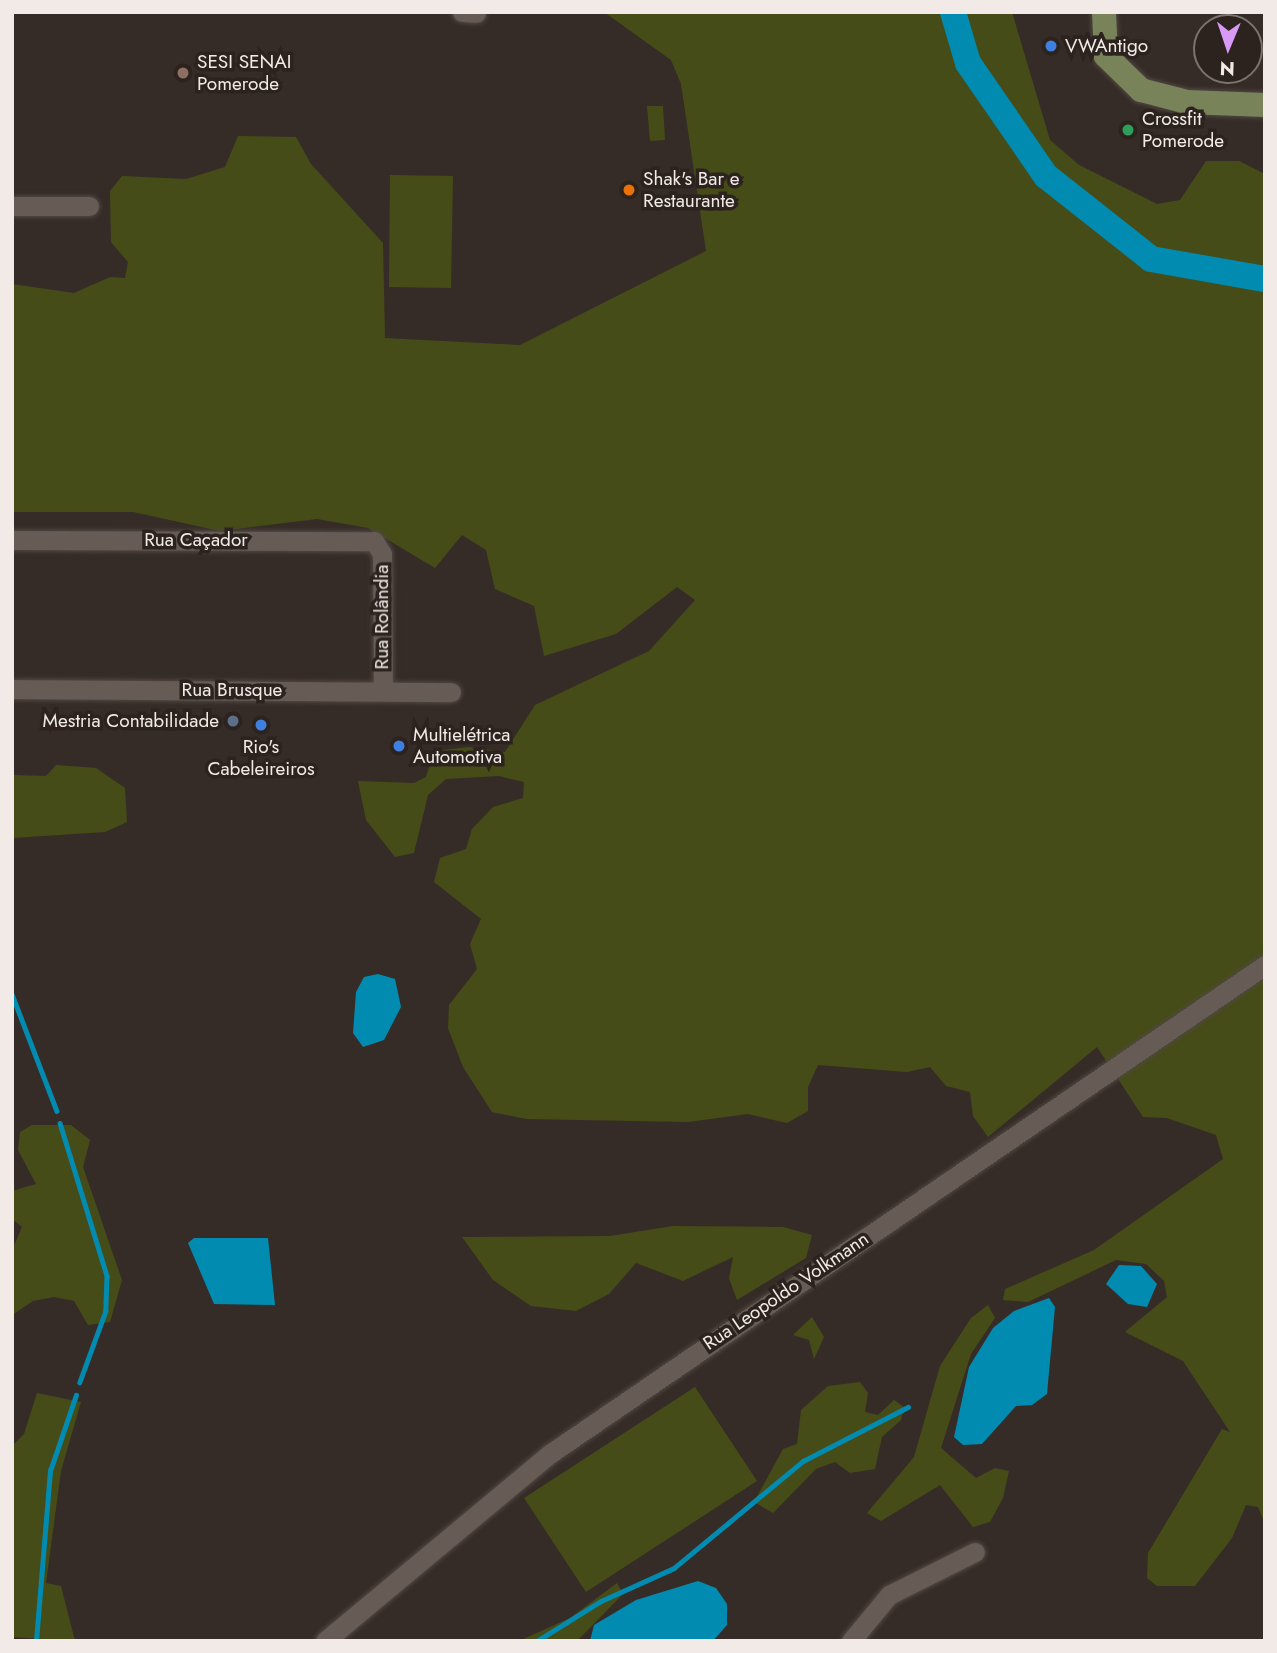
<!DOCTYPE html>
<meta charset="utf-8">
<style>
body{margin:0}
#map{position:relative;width:1277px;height:1653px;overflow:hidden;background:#362c27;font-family:Jost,sans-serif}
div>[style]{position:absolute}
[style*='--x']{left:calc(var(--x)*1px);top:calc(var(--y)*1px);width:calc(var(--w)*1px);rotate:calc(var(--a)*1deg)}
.green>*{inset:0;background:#464c18}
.water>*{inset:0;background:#028bb1}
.stream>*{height:4.5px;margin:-2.25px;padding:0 2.25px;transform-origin:2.25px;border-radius:2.25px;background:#028bb1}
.river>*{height:26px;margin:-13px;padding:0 13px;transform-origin:13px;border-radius:13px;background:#028bb1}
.roads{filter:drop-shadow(0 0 2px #504844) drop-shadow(0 0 2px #504844)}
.minor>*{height:19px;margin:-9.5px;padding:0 9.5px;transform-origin:9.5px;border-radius:9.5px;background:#665b55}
.major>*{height:24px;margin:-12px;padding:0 12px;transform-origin:12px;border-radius:12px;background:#788359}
.dots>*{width:19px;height:19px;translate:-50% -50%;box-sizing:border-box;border:4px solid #2c231e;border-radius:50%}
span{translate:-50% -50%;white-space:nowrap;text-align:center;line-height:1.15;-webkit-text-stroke:7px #2c231e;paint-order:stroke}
.poi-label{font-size:19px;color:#f1eae7}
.left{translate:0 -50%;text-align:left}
.right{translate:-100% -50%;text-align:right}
.street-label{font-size:19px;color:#f1eae7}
.frame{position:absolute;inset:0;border:14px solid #f1eae7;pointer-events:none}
.north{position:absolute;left:1193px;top:14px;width:70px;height:70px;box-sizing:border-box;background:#2c231e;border:2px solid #7b736e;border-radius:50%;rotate:182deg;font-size:19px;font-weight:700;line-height:28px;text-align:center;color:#f1eae7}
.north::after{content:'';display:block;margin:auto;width:24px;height:32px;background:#d99af7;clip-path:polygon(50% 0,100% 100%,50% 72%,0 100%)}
</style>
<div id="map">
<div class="green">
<div style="clip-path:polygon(604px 12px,1012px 12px,1050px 140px,1079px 165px,1157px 204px,1180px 200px,1206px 161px,1239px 161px,1265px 174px,1265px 1524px,1258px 1507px,1246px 1505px,1232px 1538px,1195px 1586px,1157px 1586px,1147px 1578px,1148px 1553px,1222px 1429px,1230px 1432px,1183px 1361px,1125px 1332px,1167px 1297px,1164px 1281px,1146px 1264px,1116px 1260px,1028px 1302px,1003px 1300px,1005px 1289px,1094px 1250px,1223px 1159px,1216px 1135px,1167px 1118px,1143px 1117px,1097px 1047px,988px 1137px,973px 1116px,970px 1092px,946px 1086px,930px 1067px,907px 1072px,818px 1065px,808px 1087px,808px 1111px,787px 1123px,748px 1114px,688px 1122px,526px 1119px,492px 1112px,463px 1067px,448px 1028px,449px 1005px,477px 969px,470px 944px,481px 919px,434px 882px,440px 858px,466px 849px,472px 829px,493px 807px,523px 798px,524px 782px,499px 776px,446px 779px,428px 795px,414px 853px,395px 857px,366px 820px,358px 781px,414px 783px,426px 777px,434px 751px,469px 747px,505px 752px,535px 705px,649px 651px,695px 600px,677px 587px,616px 634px,544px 656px,534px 606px,495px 589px,486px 550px,462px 535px,435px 568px,368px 528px,317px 519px,220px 531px,133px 512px,12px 512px,12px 284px,74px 293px,110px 277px,125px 278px,128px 262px,111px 242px,110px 191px,122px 176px,186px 179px,225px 167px,238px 136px,296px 137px,311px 164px,383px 243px,385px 338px,520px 345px,706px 251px,681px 84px,671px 60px)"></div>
<div style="clip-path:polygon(647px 106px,663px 106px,665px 140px,650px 141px)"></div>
<div style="clip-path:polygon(390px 175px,453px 176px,451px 288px,389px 287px)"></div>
<div style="clip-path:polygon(56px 765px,96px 768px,125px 788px,127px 822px,105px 832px,12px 838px,12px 775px,46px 776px)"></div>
<div style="clip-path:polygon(32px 1125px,71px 1125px,90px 1140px,83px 1167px,122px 1280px,110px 1322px,88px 1325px,74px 1301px,54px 1297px,33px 1301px,12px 1315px,12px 1250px,22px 1227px,12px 1219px,12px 1191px,36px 1184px,18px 1150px,20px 1132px)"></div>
<div style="clip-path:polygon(673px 1226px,783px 1227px,812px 1235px,806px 1258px,737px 1300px,729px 1278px,733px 1257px,683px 1281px,636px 1263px,609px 1294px,576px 1311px,531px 1306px,493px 1280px,462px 1237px,610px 1236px)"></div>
<div style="clip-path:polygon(988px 1305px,995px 1318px,971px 1354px,941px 1448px,976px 1478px,995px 1468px,1009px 1471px,1003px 1498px,990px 1522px,973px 1527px,940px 1485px,881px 1521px,867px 1513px,914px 1457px,940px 1366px,971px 1318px)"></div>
<div style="clip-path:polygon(812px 1317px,824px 1337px,814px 1359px,809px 1340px,793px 1335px)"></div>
<div style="clip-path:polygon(860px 1382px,868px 1393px,865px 1412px,878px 1415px,894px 1400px,904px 1407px,901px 1420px,882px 1437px,875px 1469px,850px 1473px,835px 1462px,816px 1469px,773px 1513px,754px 1502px,783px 1449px,797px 1444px,801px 1410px,828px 1386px)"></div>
<div style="clip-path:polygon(695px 1387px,757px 1481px,586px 1592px,524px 1498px)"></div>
<div style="clip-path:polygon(37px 1393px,81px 1402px,61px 1471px,46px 1583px,61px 1586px,75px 1641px,12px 1637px,12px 1446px,24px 1434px)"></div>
<div style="clip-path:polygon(617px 1583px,623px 1594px,577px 1641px,519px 1641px,570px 1618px)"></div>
</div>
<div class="water">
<div style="clip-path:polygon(378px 974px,395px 979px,401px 1007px,384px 1040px,363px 1047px,353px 1033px,356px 992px,364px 977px)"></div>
<div style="clip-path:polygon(194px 1238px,268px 1238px,275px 1305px,214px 1304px,188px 1243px)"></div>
<div style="clip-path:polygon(1119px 1265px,1141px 1266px,1157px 1284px,1147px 1307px,1128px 1304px,1106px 1284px)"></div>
<div style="clip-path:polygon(1049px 1298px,1055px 1307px,1047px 1394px,1032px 1405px,1016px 1406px,982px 1444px,963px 1445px,954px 1437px,969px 1367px,993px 1328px,1014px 1311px)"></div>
<div style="clip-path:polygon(698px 1581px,716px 1588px,727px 1604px,727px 1625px,713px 1641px,590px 1641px,594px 1625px,636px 1600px)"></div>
</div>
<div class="stream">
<div style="--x:12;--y:994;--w:125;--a:69"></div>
<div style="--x:60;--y:1123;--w:160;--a:72.9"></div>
<div style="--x:107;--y:1276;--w:35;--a:92"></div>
<div style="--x:106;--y:1311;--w:76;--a:110.1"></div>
<div style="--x:36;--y:1641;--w:171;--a:-85.3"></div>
<div style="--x:50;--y:1471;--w:80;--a:-71.1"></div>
<div style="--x:537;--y:1641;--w:75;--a:-32"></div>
<div style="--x:601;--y:1601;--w:80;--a:-24.3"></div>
<div style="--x:674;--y:1568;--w:168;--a:-39.7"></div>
<div style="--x:803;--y:1461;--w:118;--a:-27.2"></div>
</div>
<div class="river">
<div style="--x:953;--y:12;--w:53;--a:73.6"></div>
<div style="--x:968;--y:63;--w:137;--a:55.4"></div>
<div style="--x:1046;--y:176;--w:134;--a:38.3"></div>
<div style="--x:1151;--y:259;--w:116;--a:10"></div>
</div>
<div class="roads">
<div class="minor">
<div style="--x:462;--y:12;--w:14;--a:4"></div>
<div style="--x:12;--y:206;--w:77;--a:0"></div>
<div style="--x:12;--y:540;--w:362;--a:0.2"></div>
<div style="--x:374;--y:541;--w:15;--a:58"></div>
<div style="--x:382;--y:554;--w:137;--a:89.6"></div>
<div style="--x:12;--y:689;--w:439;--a:0.4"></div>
<div style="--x:325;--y:1641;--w:294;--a:-39.8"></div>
<div style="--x:551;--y:1453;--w:865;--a:-34.35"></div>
<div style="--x:851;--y:1641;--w:60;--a:-50.4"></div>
<div style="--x:889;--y:1595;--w:96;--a:-26.6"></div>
</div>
<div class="major">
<div style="--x:1104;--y:12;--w:44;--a:87.4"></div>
<div style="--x:1106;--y:56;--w:49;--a:44.2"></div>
<div style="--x:1141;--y:90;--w:48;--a:14.6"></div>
<div style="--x:1187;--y:102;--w:78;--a:2.2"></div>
</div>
</div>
<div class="dots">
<div style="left:1051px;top:46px;background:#3f7fe0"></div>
<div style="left:183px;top:73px;background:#8d6e63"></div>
<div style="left:1128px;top:130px;background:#2e9e5b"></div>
<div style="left:629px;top:190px;background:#e8710a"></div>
<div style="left:233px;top:721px;background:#5c6f8a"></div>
<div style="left:261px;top:725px;background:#3f7fe0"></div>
<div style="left:399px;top:746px;background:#3f7fe0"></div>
</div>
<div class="poi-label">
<span class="left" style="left:1065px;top:46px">VWAntigo</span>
<span class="left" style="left:197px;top:73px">SESI SENAI<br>Pomerode</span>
<span class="left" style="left:1142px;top:130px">Crossfit<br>Pomerode</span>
<span class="left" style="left:643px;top:190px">Shak's Bar e<br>Restaurante</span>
<span class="right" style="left:219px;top:721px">Mestria Contabilidade</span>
<span class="left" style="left:413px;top:746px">Multielétrica<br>Automotiva</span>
<span style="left:261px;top:758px">Rio's<br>Cabeleireiros</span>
</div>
<div class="street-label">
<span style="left:196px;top:540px">Rua Caçador</span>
<span style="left:382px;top:617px;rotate:-90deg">Rua Rolândia</span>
<span style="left:232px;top:690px">Rua Brusque</span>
<span style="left:786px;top:1291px;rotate:-34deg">Rua Leopoldo Volkmann</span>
</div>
<div class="frame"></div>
<div class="north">N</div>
</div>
